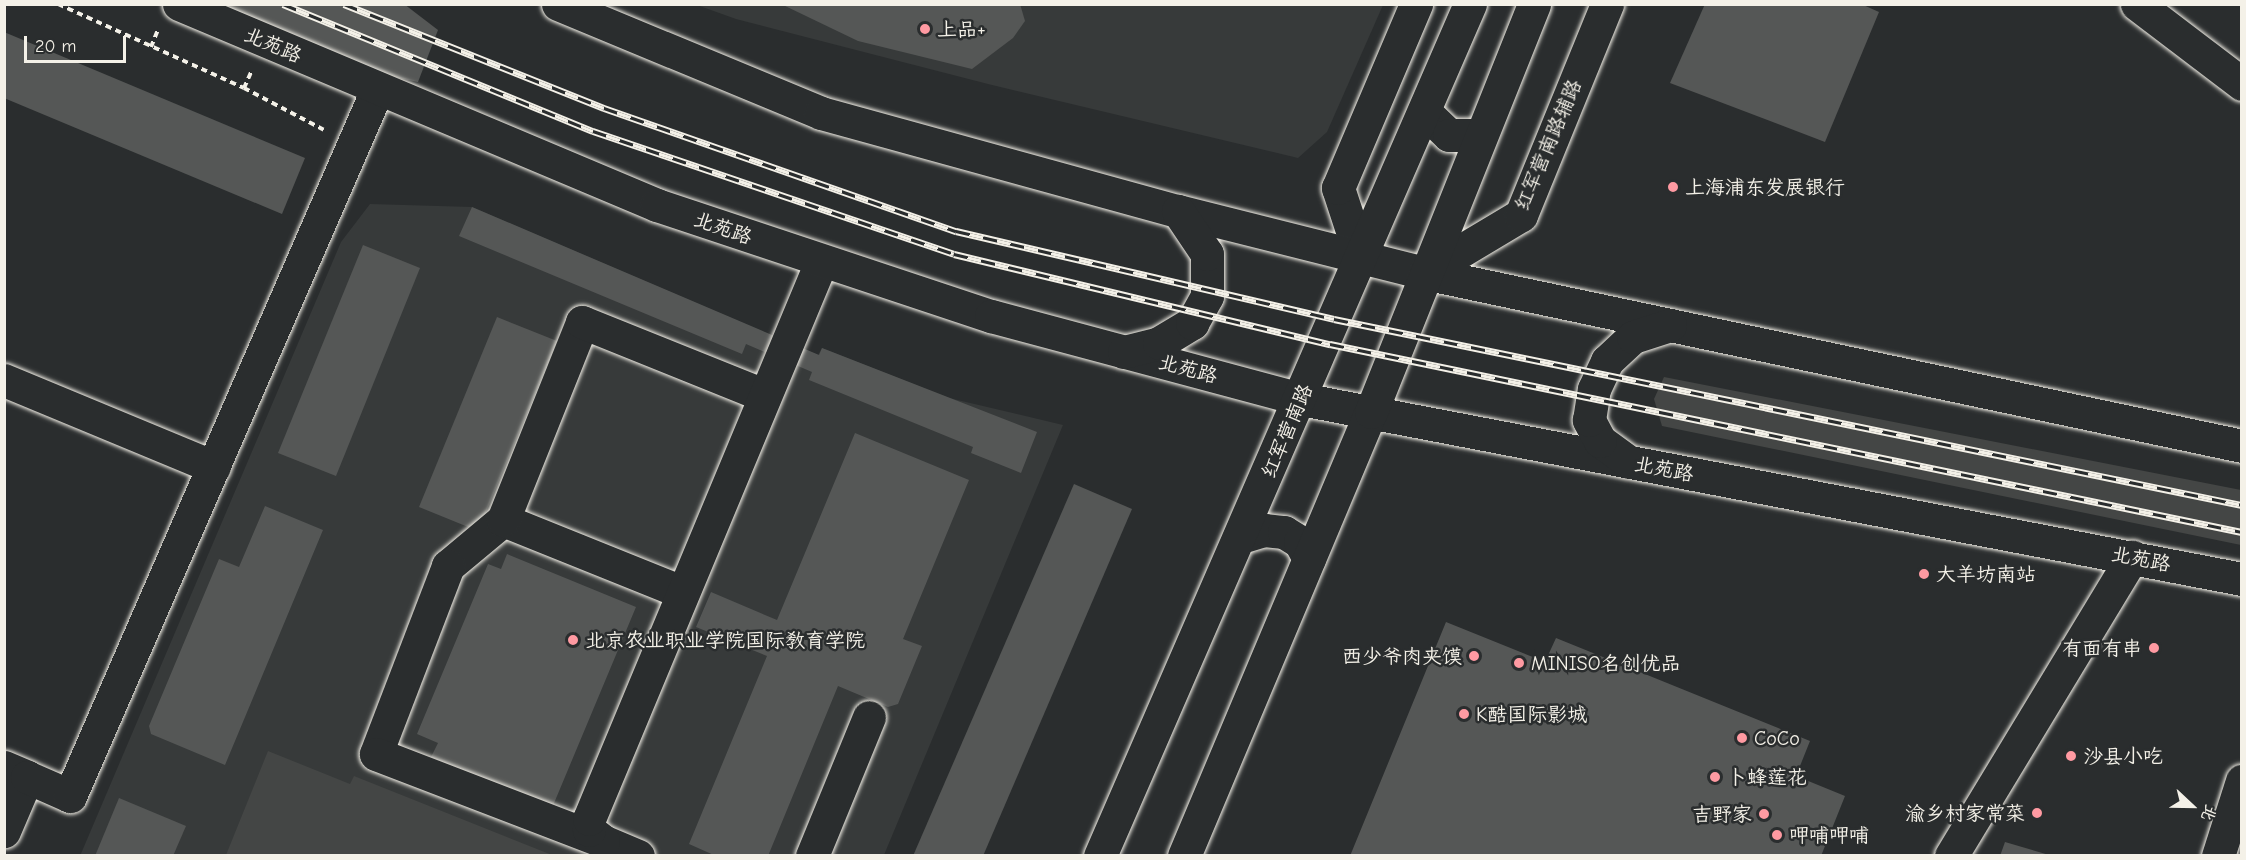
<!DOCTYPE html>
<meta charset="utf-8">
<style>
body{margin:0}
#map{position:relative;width:2246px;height:860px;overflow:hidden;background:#2a2d2e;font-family:"Comic Neue","LXGW WenKai TC",sans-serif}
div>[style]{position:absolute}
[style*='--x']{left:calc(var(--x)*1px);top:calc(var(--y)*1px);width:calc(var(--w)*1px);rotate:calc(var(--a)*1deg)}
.built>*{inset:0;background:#373a3a}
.green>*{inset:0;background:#444645}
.building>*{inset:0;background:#555756}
.path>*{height:4px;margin-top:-2px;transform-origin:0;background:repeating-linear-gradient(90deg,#f4f1e8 0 6px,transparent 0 10.5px)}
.roads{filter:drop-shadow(0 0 2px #f4f1e8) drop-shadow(0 0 2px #f4f1e8)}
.minor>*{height:33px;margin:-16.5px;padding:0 16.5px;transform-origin:16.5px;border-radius:16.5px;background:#2a2d2e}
.major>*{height:33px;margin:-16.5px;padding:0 16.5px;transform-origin:16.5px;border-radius:16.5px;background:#2a2d2e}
.rail>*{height:7px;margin-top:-3.5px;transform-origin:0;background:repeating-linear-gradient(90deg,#2a2d2e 0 14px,#f4f1e8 0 28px);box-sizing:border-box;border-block:2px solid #f4f1e8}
.dots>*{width:16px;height:16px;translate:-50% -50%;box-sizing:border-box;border:3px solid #2a2d2e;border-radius:50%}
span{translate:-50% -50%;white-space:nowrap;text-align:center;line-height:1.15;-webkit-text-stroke:5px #2a2d2e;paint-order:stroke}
.poi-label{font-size:20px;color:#f4f1e8}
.left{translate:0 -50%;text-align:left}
.right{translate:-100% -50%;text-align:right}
.street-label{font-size:20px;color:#f4f1e8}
.frame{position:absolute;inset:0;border:6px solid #f4f1e8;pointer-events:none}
.north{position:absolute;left:2162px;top:776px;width:60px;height:60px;-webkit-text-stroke:4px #2a2d2e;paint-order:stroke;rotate:112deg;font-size:16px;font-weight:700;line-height:24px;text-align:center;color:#f4f1e8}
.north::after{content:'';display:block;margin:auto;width:21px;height:27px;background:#f4f1e8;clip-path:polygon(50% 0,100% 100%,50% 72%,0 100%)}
.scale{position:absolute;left:24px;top:36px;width:102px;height:27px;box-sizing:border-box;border:3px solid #f4f1e8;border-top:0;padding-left:8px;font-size:18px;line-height:21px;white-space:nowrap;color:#f4f1e8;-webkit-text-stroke:4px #2a2d2e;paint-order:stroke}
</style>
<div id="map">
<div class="built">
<div style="clip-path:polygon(697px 5px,1383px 5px,1327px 132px,1298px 158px,988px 84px,736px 19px)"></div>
<div style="clip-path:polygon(370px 204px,472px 207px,818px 355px,822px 348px,949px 398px,1063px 425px,884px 855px,80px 856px,341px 242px)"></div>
</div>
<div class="green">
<div style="clip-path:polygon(1664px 377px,2241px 490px,2241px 545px,1662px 426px,1654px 399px)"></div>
<div style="clip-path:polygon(268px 751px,350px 784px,354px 776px,552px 855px,226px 855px)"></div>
</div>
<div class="building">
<div style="clip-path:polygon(404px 4px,438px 30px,418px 82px,290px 55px,172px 5px)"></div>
<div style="clip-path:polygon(781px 4px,1020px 4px,1025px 21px,1013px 38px,972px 69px,858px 41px)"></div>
<div style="clip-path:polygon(1705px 4px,1861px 4px,1879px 12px,1825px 142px,1670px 83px)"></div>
<div style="clip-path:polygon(4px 32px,305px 158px,282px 214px,4px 98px)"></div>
<div style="clip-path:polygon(472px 207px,819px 355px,822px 348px,1037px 432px,1021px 473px,971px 453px,973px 447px,809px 380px,812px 372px,746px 344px,742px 354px,459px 236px)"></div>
<div style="clip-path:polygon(363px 245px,420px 268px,336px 476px,278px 453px)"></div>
<div style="clip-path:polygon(497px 317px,557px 341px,478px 531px,419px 507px)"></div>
<div style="clip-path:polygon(855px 433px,969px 480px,903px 639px,922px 646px,898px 704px,888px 707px,838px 686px,768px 856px,716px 856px,689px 844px,767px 656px,696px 627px,711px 592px,777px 620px)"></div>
<div style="clip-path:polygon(1074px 484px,1132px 509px,983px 856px,913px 856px)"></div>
<div style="clip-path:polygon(265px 506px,323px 530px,225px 765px,151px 734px,149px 726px,219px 559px,239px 567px)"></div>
<div style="clip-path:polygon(507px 554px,636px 607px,552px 808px,431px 757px,438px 743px,417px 734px,488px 564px,501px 569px)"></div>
<div style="clip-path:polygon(1446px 622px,1545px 662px,1556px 638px,1810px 741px,1796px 776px,1845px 796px,1821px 856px,1350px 856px)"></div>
<div style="clip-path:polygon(119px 798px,186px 826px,173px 856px,95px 856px)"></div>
<div style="clip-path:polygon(2005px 842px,2049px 855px,2049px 856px,2000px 856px)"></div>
</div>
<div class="path">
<div style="--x:58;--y:4;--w:204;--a:24.3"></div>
<div style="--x:244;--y:88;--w:90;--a:27.7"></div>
<div style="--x:151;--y:47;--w:18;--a:-68"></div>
<div style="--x:244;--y:88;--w:17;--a:-66"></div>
</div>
<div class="roads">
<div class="minor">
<div style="--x:2137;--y:4;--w:132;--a:37.3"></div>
<div style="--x:1361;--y:258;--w:74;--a:-108.2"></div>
<div style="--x:1338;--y:188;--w:200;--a:-67"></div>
<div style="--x:1424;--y:273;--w:113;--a:-30.9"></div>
<div style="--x:1521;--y:215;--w:228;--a:-67.8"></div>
<div style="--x:4;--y:380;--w:227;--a:22.5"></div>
<div style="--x:503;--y:520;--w:72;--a:140.1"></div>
<div style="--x:448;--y:566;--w:201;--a:111"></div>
<div style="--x:376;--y:754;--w:243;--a:21"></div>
<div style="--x:682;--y:592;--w:193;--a:-158.1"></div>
<div style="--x:503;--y:520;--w:213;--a:-68.2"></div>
<div style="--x:582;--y:322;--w:196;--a:21.9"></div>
<div style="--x:4;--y:767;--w:25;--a:23"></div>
<div style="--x:27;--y:777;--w:59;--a:113.1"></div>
<div style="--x:27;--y:777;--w:47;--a:23.8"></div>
<div style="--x:70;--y:796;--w:770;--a:-66.5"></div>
<div style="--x:638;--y:856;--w:38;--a:-157"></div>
<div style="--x:603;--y:841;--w:18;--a:-142"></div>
<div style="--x:589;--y:830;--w:11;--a:-90"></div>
<div style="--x:589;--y:819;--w:603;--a:-67.39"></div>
<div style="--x:812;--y:856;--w:150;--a:-67.7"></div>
<div style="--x:1951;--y:856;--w:350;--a:-58.8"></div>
<div style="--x:2218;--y:856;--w:79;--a:-72.3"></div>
</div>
<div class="major">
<div style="--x:179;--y:4;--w:519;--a:22.81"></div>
<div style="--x:657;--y:205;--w:352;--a:18.4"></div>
<div style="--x:991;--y:316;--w:321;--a:15"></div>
<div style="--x:1301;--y:399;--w:958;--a:10.83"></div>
<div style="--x:558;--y:4;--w:285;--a:22.5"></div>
<div style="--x:821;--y:113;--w:370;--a:15.4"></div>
<div style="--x:1178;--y:211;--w:254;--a:14.1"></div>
<div style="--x:1424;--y:273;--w:836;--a:11.94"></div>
<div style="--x:1425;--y:112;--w:33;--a:44"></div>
<div style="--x:1449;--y:135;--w:32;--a:0"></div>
<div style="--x:1124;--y:352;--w:36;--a:-14"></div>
<div style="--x:1159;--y:343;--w:39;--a:-31"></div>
<div style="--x:1192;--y:323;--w:31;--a:-61"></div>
<div style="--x:1207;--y:296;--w:42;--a:-90"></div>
<div style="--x:1207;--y:254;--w:52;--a:-124"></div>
<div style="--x:1629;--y:462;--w:36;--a:-144"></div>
<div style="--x:1600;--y:441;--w:24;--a:-118"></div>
<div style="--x:1589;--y:420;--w:31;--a:-81"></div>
<div style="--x:1594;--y:389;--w:31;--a:-65"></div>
<div style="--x:1607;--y:361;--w:35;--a:-43"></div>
<div style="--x:1633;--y:337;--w:39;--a:-18"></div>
<div style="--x:1241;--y:537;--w:24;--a:-17"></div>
<div style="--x:1264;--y:530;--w:20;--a:6"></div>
<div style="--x:1284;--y:532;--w:19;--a:32"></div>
<div style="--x:1300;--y:542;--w:19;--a:62"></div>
<div style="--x:1100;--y:856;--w:929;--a:-66.53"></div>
<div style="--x:1184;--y:856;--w:482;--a:-67.2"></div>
<div style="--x:1371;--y:412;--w:439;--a:-68.2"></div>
</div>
</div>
<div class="rail">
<div style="--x:283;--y:4;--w:335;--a:22.3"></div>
<div style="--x:593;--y:131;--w:381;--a:18.8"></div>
<div style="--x:954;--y:254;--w:387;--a:13.5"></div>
<div style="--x:1330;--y:344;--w:931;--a:11.65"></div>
<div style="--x:344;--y:4;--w:280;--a:21.8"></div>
<div style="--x:604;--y:108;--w:373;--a:19.3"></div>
<div style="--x:956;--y:231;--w:388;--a:13.1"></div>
<div style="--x:1334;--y:319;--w:927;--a:11.58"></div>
</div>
<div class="dots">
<div style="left:925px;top:29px;background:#ff9aa2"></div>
<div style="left:1673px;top:187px;background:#ff9aa2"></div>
<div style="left:1924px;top:574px;background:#ff9aa2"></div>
<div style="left:573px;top:640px;background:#ff9aa2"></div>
<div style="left:2154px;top:648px;background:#ff9aa2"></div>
<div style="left:1474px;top:656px;background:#ff9aa2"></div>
<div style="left:1519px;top:663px;background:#ff9aa2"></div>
<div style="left:1464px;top:714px;background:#ff9aa2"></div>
<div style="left:1742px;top:738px;background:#ff9aa2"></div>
<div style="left:2071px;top:756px;background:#ff9aa2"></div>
<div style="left:1715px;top:777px;background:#ff9aa2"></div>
<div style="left:2037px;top:813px;background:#ff9aa2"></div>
<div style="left:1764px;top:814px;background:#ff9aa2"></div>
<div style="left:1777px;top:835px;background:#ff9aa2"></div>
</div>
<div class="poi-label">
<span class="left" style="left:937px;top:29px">上品+</span>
<span class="left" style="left:1685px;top:187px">上海浦东发展银行</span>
<span class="left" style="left:1936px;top:574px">大羊坊南站</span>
<span class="left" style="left:585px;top:640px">北京农业职业学院国际教育学院</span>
<span class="right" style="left:2142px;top:648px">有面有串</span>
<span class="right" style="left:1462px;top:656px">西少爷肉夹馍</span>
<span class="left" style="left:1531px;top:663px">MINISO名创优品</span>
<span class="left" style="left:1476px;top:714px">K酷国际影城</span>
<span class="left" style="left:1754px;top:738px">CoCo</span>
<span class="left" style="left:2083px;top:756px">沙县小吃</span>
<span class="left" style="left:1727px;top:777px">卜蜂莲花</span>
<span class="right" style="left:2025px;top:813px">渝乡村家常菜</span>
<span class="right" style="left:1752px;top:814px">吉野家</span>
<span class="left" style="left:1789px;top:835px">呷哺呷哺</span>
</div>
<div class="street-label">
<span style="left:273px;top:45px;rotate:23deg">北苑路</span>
<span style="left:1548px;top:145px;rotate:-67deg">红军营南路辅路</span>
<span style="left:723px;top:228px;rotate:19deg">北苑路</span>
<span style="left:1188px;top:369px;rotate:15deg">北苑路</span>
<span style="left:1287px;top:431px;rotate:-67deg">红军营南路</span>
<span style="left:1664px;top:469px;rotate:11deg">北苑路</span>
<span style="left:2141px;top:559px;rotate:11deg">北苑路</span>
</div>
<div class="frame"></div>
<div class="north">北</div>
<div class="scale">20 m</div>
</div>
